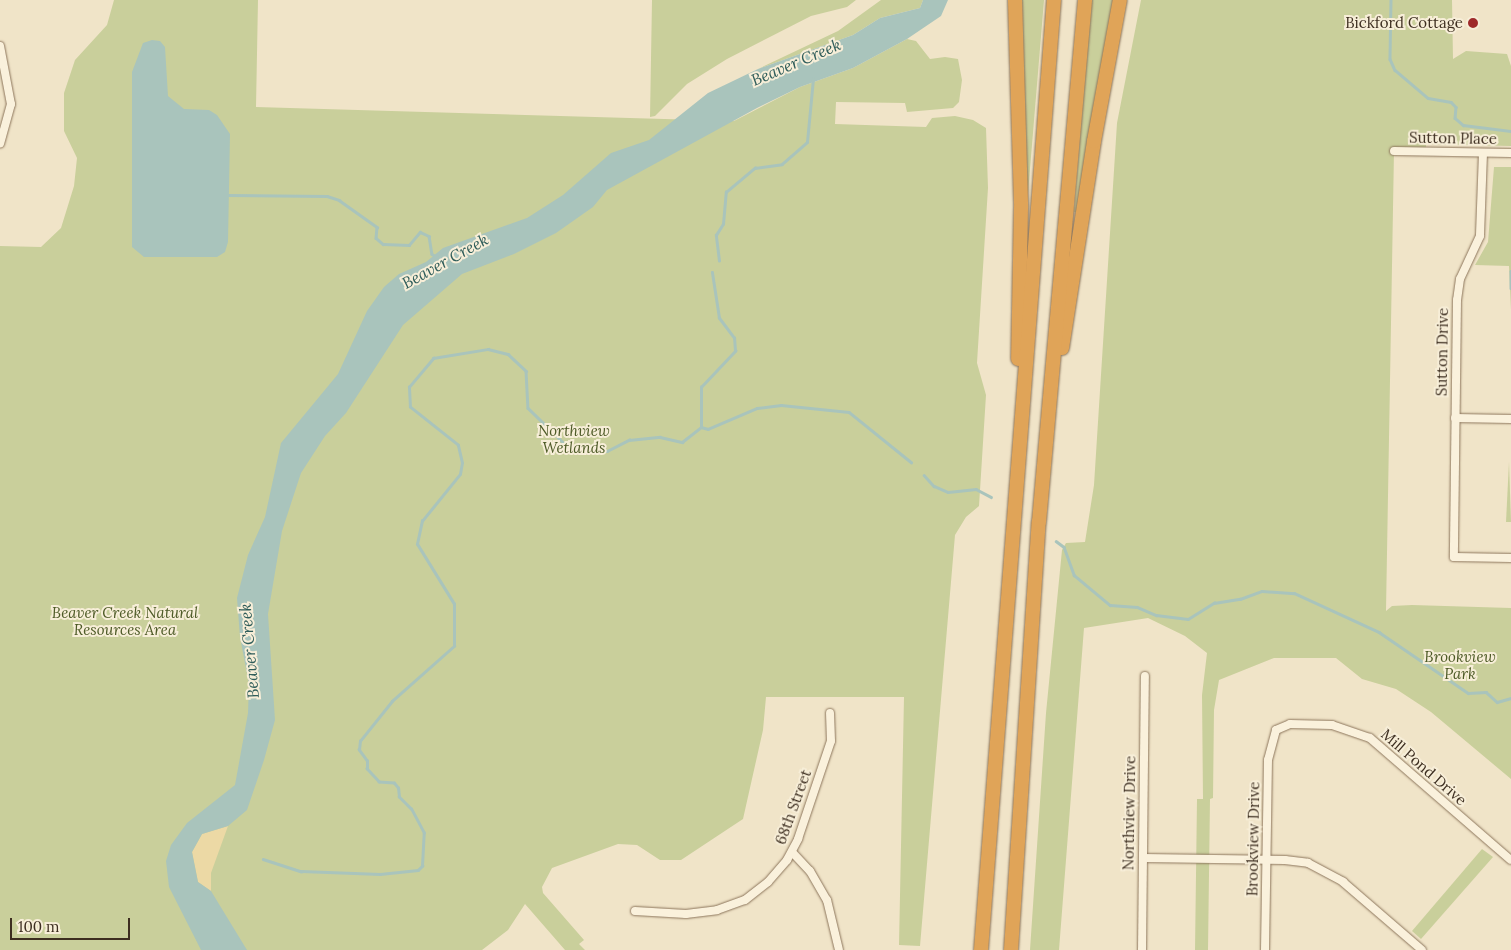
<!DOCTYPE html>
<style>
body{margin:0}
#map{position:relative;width:1511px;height:950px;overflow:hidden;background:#f0e4c8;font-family:Lora,serif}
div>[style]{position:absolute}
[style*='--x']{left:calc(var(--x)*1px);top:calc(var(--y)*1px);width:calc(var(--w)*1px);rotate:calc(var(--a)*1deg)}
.green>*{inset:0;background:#c9cf9b}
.sand>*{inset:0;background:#ecd9a5}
.water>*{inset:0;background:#a9c4bc}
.stream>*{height:2.5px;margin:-1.25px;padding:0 1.25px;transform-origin:1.25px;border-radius:1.25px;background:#a9c4bc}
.roads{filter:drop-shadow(0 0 1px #8d765c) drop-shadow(0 0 1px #8d765c)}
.street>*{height:8px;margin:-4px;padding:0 4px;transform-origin:4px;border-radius:4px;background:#faf1dc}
.highway>*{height:14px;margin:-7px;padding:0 7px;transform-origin:7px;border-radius:7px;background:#e0a458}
.dots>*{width:14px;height:14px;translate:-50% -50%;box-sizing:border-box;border:2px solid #f7eed8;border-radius:50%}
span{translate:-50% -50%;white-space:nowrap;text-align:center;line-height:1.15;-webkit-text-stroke:4px #f7eed8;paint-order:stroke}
.poi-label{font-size:15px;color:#3d2e20}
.right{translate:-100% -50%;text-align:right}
.street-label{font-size:15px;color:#3d2e20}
.park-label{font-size:15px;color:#4d5a26;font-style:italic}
.water-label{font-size:16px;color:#2f5d5a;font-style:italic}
.scale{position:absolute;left:10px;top:918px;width:120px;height:22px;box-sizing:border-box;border:2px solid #3d2e20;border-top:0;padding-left:6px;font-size:15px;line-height:18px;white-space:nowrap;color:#3d2e20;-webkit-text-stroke:4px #f7eed8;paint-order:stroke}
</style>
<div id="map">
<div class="green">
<div style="clip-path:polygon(114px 0,258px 0,256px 107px,734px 121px,800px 87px,853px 68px,907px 39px,916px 41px,930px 59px,945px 57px,958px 59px,962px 80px,959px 102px,953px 108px,907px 112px,905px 103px,836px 102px,835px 124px,926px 127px,932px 118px,955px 116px,973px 120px,986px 128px,988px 188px,977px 363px,986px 395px,979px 506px,966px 517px,955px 535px,920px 946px,899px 945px,904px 697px,766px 697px,763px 730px,743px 819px,681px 860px,660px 860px,637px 845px,618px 844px,552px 868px,542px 887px,543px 893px,584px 940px,579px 944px,585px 950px,565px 950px,525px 904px,508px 930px,482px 950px,0 950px,0 246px,41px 247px,61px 228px,74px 186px,77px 158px,64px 131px,64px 93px,75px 60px,107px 25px)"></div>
<div style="clip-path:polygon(652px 0,856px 0,847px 7px,811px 16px,727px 59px,687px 84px,655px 116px,650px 117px)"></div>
<div style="clip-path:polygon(881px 0,923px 0,920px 8px,880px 18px,853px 35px,758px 69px,838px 31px)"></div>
<div style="clip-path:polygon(1022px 0,1044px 0,1027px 205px)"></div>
<div style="clip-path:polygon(1091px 0,1113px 0,1078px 212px,1074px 212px)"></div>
<div style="clip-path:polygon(1141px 0,1452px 0,1453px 59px,1466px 51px,1507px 54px,1511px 66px,1511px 146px,1426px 144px,1426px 152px,1394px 151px,1386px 611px,1392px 606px,1412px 605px,1511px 608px,1511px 779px,1431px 712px,1396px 689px,1362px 679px,1336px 658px,1274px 658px,1219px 680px,1214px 710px,1213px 798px,1210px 799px,1208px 950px,1195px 950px,1197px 799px,1203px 799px,1202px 695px,1207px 653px,1185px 636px,1148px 618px,1084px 628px,1059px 950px,1030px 950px,1046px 713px,1062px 550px,1066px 543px,1085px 542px,1094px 485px,1117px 123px)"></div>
<div style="clip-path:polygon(1494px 167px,1511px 167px,1511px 310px,1509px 266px,1475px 265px,1488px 242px)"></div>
<div style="clip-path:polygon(1509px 462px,1511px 522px,1506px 522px)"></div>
<div style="clip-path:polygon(1482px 849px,1493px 857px,1421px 939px,1412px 931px)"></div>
</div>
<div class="sand">
<div style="clip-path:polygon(228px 826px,211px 873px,211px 891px,198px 882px,192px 852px,202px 834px)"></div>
</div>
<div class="water">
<div style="clip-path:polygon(923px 0,948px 0,941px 16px,907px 39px,853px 68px,800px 87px,757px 108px,607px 190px,593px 207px,556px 233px,514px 254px,462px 274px,403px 325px,346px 413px,325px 436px,301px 473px,282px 531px,268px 614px,275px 720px,264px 760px,247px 810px,228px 826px,202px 834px,192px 852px,198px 882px,211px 891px,247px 950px,201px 950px,169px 887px,166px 861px,171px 845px,187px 823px,235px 785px,248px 713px,249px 684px,240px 637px,237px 598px,248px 555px,265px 517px,281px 443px,338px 374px,367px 311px,384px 287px,399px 274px,426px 262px,443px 248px,527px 218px,563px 195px,611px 153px,649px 140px,708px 93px,758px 69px,853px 35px,880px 18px,920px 8px)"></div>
<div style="clip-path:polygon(152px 40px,160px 41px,165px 47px,168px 96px,184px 109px,209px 110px,217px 115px,230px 134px,228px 242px,225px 252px,217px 257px,144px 257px,132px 247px,132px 72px,143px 43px)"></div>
</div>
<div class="stream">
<div style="--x:1391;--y:0;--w:59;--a:91"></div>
<div style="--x:1390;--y:59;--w:12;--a:66"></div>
<div style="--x:1395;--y:70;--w:43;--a:40.3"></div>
<div style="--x:1428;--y:98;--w:23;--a:10"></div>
<div style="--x:1451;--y:102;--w:7;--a:45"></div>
<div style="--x:1456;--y:107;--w:11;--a:95"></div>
<div style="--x:1455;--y:118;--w:11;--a:41"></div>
<div style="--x:1463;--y:125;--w:48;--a:7.1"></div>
<div style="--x:227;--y:195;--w:100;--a:0.6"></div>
<div style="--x:327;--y:196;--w:13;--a:18"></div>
<div style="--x:339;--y:200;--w:47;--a:35.4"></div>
<div style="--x:377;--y:227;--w:11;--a:95"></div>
<div style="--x:376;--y:238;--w:9;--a:41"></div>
<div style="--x:383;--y:244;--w:26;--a:2"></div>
<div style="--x:409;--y:245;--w:17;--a:-50"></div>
<div style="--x:420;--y:232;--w:10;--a:24"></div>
<div style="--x:429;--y:236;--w:18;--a:81"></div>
<div style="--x:432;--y:254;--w:6;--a:31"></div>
<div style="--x:719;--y:261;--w:26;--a:-97"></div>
<div style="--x:716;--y:235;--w:13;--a:-58"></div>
<div style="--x:723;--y:224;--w:32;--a:-85"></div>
<div style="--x:726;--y:192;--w:38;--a:-40"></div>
<div style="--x:755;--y:168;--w:27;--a:-8"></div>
<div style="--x:782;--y:164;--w:33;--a:-41"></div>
<div style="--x:807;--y:142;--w:63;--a:-84.6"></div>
<div style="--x:1511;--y:271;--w:17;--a:90"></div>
<div style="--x:701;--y:427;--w:7;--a:16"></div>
<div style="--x:708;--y:429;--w:53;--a:-23.2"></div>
<div style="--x:757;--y:408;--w:24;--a:-7"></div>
<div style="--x:781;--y:405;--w:68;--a:5.9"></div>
<div style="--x:849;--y:412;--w:80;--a:38.9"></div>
<div style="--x:924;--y:475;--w:15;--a:48"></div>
<div style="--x:934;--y:486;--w:15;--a:23"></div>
<div style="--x:948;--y:492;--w:28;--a:-6"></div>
<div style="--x:976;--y:489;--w:17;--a:28"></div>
<div style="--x:1056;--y:541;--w:10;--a:37"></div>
<div style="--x:1064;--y:547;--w:30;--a:70"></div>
<div style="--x:1074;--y:575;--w:47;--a:39.8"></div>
<div style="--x:1110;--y:605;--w:27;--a:4"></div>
<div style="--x:1137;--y:607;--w:21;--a:23"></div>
<div style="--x:1156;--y:615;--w:32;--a:7"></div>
<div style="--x:1188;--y:619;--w:31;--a:-32"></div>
<div style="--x:1214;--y:603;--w:26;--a:-9"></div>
<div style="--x:1240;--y:599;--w:23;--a:-20"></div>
<div style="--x:1262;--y:591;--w:32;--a:4"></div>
<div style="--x:1294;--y:593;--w:94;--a:24.6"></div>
<div style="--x:1379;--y:632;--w:108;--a:34.4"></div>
<div style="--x:1468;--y:693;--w:18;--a:-3"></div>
<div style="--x:1486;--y:692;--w:15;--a:42"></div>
<div style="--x:1497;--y:702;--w:15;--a:-16"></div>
<div style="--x:263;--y:859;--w:40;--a:18"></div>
<div style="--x:301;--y:871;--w:79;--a:2.2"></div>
<div style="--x:380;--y:874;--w:38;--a:-6"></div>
<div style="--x:418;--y:870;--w:6;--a:-45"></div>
<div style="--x:422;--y:866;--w:33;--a:-87"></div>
<div style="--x:424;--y:833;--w:27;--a:-118"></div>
<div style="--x:411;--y:809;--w:17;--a:-135"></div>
<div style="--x:399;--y:797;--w:9;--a:-96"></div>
<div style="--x:398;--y:788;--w:6;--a:-129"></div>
<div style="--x:394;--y:783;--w:15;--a:-176"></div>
<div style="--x:379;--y:782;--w:18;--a:-133"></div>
<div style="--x:367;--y:769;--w:8;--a:-90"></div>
<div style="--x:367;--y:761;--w:14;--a:-126"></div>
<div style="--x:359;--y:750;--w:9;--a:-84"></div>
<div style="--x:360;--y:741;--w:51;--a:-51.3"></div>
<div style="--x:392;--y:701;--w:83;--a:-41.6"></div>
<div style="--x:454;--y:646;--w:42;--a:-90"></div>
<div style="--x:454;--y:604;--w:70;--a:-121.7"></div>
<div style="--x:417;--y:544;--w:24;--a:-78"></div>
<div style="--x:422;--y:521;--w:60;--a:-51"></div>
<div style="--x:460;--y:474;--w:11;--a:-80"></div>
<div style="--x:462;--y:463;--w:18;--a:-103"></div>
<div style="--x:458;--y:445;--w:61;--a:-141.6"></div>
<div style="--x:410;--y:407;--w:20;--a:-93"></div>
<div style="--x:409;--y:387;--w:38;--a:-50"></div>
<div style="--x:433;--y:358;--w:56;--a:-9.3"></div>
<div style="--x:488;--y:349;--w:21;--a:14"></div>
<div style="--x:508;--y:354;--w:25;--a:43"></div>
<div style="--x:526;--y:371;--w:37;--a:87"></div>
<div style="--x:528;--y:408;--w:59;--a:44.3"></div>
<div style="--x:570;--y:449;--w:37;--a:3"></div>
<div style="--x:607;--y:451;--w:25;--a:-27"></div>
<div style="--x:629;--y:440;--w:31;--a:-6"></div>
<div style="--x:660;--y:437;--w:23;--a:13"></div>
<div style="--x:682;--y:442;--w:24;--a:-38"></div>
<div style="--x:701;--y:427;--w:40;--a:-90"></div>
<div style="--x:701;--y:387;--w:50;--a:-46.6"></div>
<div style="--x:735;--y:351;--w:13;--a:-94"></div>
<div style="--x:734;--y:338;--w:25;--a:-127"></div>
<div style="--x:719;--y:318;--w:46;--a:-98.8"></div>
</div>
<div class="roads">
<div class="street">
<div style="--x:0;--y:46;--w:59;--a:79.3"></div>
<div style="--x:11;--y:104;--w:41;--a:105.4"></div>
<div style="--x:1394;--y:151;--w:117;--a:1"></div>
<div style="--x:1483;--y:153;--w:83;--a:92.1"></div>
<div style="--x:1480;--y:236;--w:47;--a:114.9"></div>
<div style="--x:1460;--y:279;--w:21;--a:98"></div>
<div style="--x:1457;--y:300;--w:257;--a:90.7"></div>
<div style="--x:1454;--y:557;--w:57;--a:1"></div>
<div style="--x:1455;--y:418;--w:56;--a:1"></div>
<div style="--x:792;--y:852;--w:26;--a:47"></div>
<div style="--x:810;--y:871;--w:34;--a:60"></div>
<div style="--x:827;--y:900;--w:51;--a:76.5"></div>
<div style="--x:1143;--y:858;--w:142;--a:0.8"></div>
<div style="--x:1285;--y:860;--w:23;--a:7"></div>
<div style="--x:1308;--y:863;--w:40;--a:28"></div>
<div style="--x:1343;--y:882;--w:104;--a:40.7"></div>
<div style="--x:635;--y:911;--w:51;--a:3.4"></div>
<div style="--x:686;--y:914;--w:31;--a:-7"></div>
<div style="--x:717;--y:910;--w:30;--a:-20"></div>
<div style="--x:745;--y:900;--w:29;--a:-38"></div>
<div style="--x:768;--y:882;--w:29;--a:-49"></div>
<div style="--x:787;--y:860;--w:24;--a:-62"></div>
<div style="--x:798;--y:839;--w:103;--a:-71.4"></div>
<div style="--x:831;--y:741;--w:28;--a:-92"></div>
<div style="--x:1142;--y:950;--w:274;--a:-89.4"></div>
<div style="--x:1265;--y:950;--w:190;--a:-89.1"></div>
<div style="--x:1268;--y:760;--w:31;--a:-75"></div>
<div style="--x:1276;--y:730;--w:15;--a:-23"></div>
<div style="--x:1290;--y:724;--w:42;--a:1.4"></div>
<div style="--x:1332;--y:725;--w:40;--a:18.9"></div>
<div style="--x:1370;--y:738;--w:186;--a:40.9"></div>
</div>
<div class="highway">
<div style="--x:1015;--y:0;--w:208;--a:88.3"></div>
<div style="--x:1021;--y:208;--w:151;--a:91.1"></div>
<div style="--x:1062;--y:348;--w:209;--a:-81.2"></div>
<div style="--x:1094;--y:141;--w:143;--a:-79.6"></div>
<div style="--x:981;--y:950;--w:953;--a:-85.61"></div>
<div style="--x:1011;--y:950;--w:429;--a:-86.3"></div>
<div style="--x:1039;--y:522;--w:524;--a:-84.96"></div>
</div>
</div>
<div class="dots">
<div style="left:1473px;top:23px;background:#9e2a2b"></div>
</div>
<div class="poi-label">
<span class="right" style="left:1463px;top:23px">Bickford Cottage</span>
</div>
<div class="street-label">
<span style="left:1453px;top:138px;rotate:1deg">Sutton Place</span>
<span style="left:1442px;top:352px;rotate:-89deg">Sutton Drive</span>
<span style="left:1424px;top:767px;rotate:41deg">Mill Pond Drive</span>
<span style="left:793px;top:807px;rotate:-70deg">68th Street</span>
<span style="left:1129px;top:813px;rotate:-89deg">Northview Drive</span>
<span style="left:1253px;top:839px;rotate:-89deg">Brookview Drive</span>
</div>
<div class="park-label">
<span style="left:574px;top:439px">Northview<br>Wetlands</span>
<span style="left:125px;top:621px">Beaver Creek Natural<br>Resources Area</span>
<span style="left:1460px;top:665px">Brookview<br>Park</span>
</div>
<div class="water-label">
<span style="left:796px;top:62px;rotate:-23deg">Beaver Creek</span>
<span style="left:445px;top:261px;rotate:-29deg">Beaver Creek</span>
<span style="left:249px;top:651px;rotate:-95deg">Beaver Creek</span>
</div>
<div class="scale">100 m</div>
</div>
